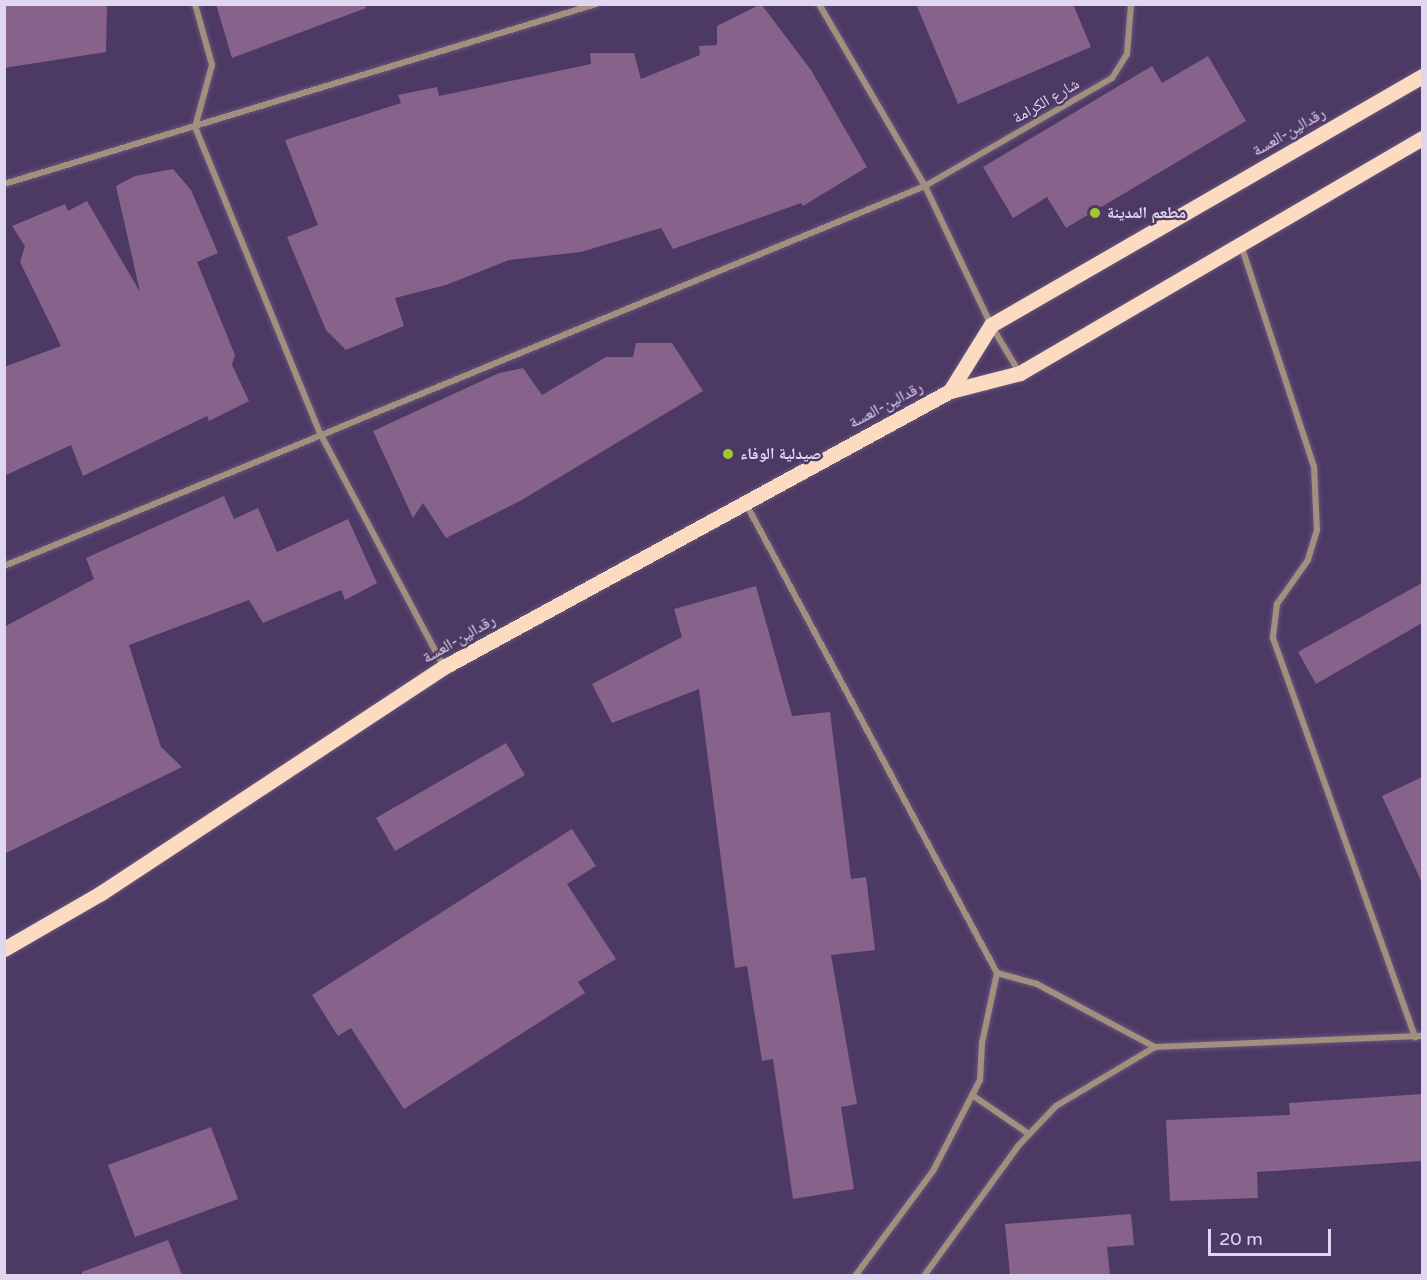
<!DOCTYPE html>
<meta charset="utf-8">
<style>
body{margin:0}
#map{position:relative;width:1427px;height:1280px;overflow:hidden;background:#4c3964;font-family:"Varela Round","Noto Naskh Arabic",sans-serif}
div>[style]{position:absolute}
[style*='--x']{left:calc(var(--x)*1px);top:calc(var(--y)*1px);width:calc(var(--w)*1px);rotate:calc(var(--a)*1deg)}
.building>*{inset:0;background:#87628a}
.roads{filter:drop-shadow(0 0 2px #67557d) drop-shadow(0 0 2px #67557d)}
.street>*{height:6px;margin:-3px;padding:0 3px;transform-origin:3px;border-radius:3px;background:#a38f7e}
.primary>*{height:15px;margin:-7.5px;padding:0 7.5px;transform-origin:7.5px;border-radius:7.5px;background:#fbdcc0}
.dots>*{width:16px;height:16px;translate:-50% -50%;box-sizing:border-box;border:3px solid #4c3964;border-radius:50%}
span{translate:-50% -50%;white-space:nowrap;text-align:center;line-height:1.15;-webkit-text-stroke:4.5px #4c3964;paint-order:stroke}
.street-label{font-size:16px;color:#e1d6f0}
.poi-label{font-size:16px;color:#e1d6f0;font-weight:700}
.left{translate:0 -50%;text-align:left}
.frame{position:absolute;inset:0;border:6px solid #e1d6f0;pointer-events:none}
.scale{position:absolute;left:1208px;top:1229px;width:123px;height:27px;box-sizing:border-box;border:3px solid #e1d6f0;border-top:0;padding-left:8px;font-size:18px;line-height:21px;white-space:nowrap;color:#e1d6f0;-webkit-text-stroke:4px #4c3964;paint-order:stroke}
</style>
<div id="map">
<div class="building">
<div style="clip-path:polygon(4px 4px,107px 4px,106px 52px,4px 68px)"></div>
<div style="clip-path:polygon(216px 4px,365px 4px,366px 8px,232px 58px)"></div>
<div style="clip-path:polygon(761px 4px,811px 70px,867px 167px,803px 206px,801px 203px,673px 249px,661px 228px,581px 252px,509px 260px,446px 285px,395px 298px,404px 326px,346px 350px,326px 330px,287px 237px,318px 225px,285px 140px,401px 103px,398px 95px,437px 87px,439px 96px,591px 64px,590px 53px,634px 53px,641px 79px,700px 55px,699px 46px,717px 45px,717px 26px)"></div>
<div style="clip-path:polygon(916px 4px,1073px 4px,1091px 47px,958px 104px)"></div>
<div style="clip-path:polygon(1208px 56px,1246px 121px,1066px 228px,1047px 197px,1013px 218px,983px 167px,1152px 66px,1162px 83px)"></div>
<div style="clip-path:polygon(173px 169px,191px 190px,218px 253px,197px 262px,235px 355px,232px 365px,249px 401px,209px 421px,207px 416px,83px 476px,71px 445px,4px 476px,4px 367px,61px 346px,20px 262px,25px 246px,12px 226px,65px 204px,68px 211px,87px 201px,140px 292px,116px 186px,135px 176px)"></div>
<div style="clip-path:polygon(636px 343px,672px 343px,703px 391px,520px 501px,446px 538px,423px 503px,413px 518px,373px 431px,499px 373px,523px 368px,542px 395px,606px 357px,633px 357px)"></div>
<div style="clip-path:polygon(224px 496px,234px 519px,258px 508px,277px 552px,348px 519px,377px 583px,345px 600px,341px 590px,263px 623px,249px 600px,129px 645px,161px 747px,182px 767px,4px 854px,4px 627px,94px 579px,86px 558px)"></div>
<div style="clip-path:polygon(1422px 583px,1422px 623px,1316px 684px,1298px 652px)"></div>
<div style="clip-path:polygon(756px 586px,792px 716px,830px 712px,851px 879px,866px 877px,875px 950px,831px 955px,857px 1104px,841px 1107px,854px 1189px,793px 1199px,773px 1059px,762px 1061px,747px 966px,735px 968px,699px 689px,612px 723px,592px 684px,682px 637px,674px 609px)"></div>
<div style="clip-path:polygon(506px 743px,525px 775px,395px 851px,376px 818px)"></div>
<div style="clip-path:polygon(1422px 777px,1422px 883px,1382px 796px)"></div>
<div style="clip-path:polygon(572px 829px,596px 866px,567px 884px,616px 959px,578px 982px,585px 993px,404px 1109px,351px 1028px,338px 1036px,312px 995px)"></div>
<div style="clip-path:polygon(1422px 1094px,1422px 1161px,1257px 1172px,1258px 1198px,1170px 1201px,1166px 1120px,1290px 1115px,1289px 1103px)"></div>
<div style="clip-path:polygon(211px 1127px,238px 1199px,135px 1237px,108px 1165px)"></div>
<div style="clip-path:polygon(1131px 1214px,1134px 1245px,1107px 1247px,1110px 1275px,1010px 1275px,1005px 1224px)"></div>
<div style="clip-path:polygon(168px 1240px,182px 1275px,82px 1275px,82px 1272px)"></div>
</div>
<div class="roads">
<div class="street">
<div style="--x:195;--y:4;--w:63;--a:74.4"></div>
<div style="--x:212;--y:65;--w:64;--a:105.3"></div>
<div style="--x:195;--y:127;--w:333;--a:67.8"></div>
<div style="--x:321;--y:435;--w:263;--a:62.1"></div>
<div style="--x:819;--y:4;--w:211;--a:59.8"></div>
<div style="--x:925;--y:186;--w:154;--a:64.6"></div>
<div style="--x:991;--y:325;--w:55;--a:59.2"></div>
<div style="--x:4;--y:184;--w:619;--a:-16.91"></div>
<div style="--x:1241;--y:245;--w:234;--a:71.8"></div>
<div style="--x:1314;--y:467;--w:63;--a:87.3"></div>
<div style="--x:1317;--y:530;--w:31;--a:107"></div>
<div style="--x:1308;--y:560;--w:54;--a:125.2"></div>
<div style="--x:1277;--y:604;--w:34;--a:97"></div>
<div style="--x:1273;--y:638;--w:424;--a:70.4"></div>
<div style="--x:745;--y:502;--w:534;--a:61.85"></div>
<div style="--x:997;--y:973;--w:72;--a:102.1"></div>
<div style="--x:982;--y:1043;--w:37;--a:93"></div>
<div style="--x:980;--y:1080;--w:102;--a:117.3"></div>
<div style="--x:933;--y:1171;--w:131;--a:126.6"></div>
<div style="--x:4;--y:566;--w:996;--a:-22.42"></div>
<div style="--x:925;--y:186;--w:216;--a:-30"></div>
<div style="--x:1112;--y:78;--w:28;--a:-58"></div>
<div style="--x:1127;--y:54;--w:50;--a:-85.4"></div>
<div style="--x:997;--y:973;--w:41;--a:15.4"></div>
<div style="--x:1037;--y:984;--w:134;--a:28.1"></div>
<div style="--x:972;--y:1095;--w:69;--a:34.4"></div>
<div style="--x:924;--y:1276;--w:160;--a:-54.1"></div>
<div style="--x:1018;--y:1146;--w:55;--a:-46.5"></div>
<div style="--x:1056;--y:1106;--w:115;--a:-30.8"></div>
<div style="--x:1155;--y:1047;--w:267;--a:-2.4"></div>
</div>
<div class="primary">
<div style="--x:950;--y:391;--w:78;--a:-58.2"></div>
<div style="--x:991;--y:325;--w:498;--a:-30"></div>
<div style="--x:4;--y:949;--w:112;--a:-30"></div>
<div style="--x:101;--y:893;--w:411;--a:-33.4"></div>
<div style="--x:444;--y:667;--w:576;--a:-28.61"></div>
<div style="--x:950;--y:391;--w:72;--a:-14.4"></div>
<div style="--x:1020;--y:373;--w:466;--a:-30.3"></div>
</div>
</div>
<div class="dots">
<div style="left:1095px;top:213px;background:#a1c92b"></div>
<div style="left:728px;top:454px;background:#a1c92b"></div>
</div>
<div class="street-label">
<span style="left:1046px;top:101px;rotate:-30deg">شارع الكرامة</span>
<span style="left:1289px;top:132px;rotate:-30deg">رقدالين-العسة</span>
<span style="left:886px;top:405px;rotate:-28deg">رقدالين-العسة</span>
<span style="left:459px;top:639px;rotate:-30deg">رقدالين-العسة</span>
</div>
<div class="poi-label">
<span class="left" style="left:1107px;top:213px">مطعم المدينة</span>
<span class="left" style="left:740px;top:454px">صيدلية الوفاء</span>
</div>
<div class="frame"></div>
<div class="scale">20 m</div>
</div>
